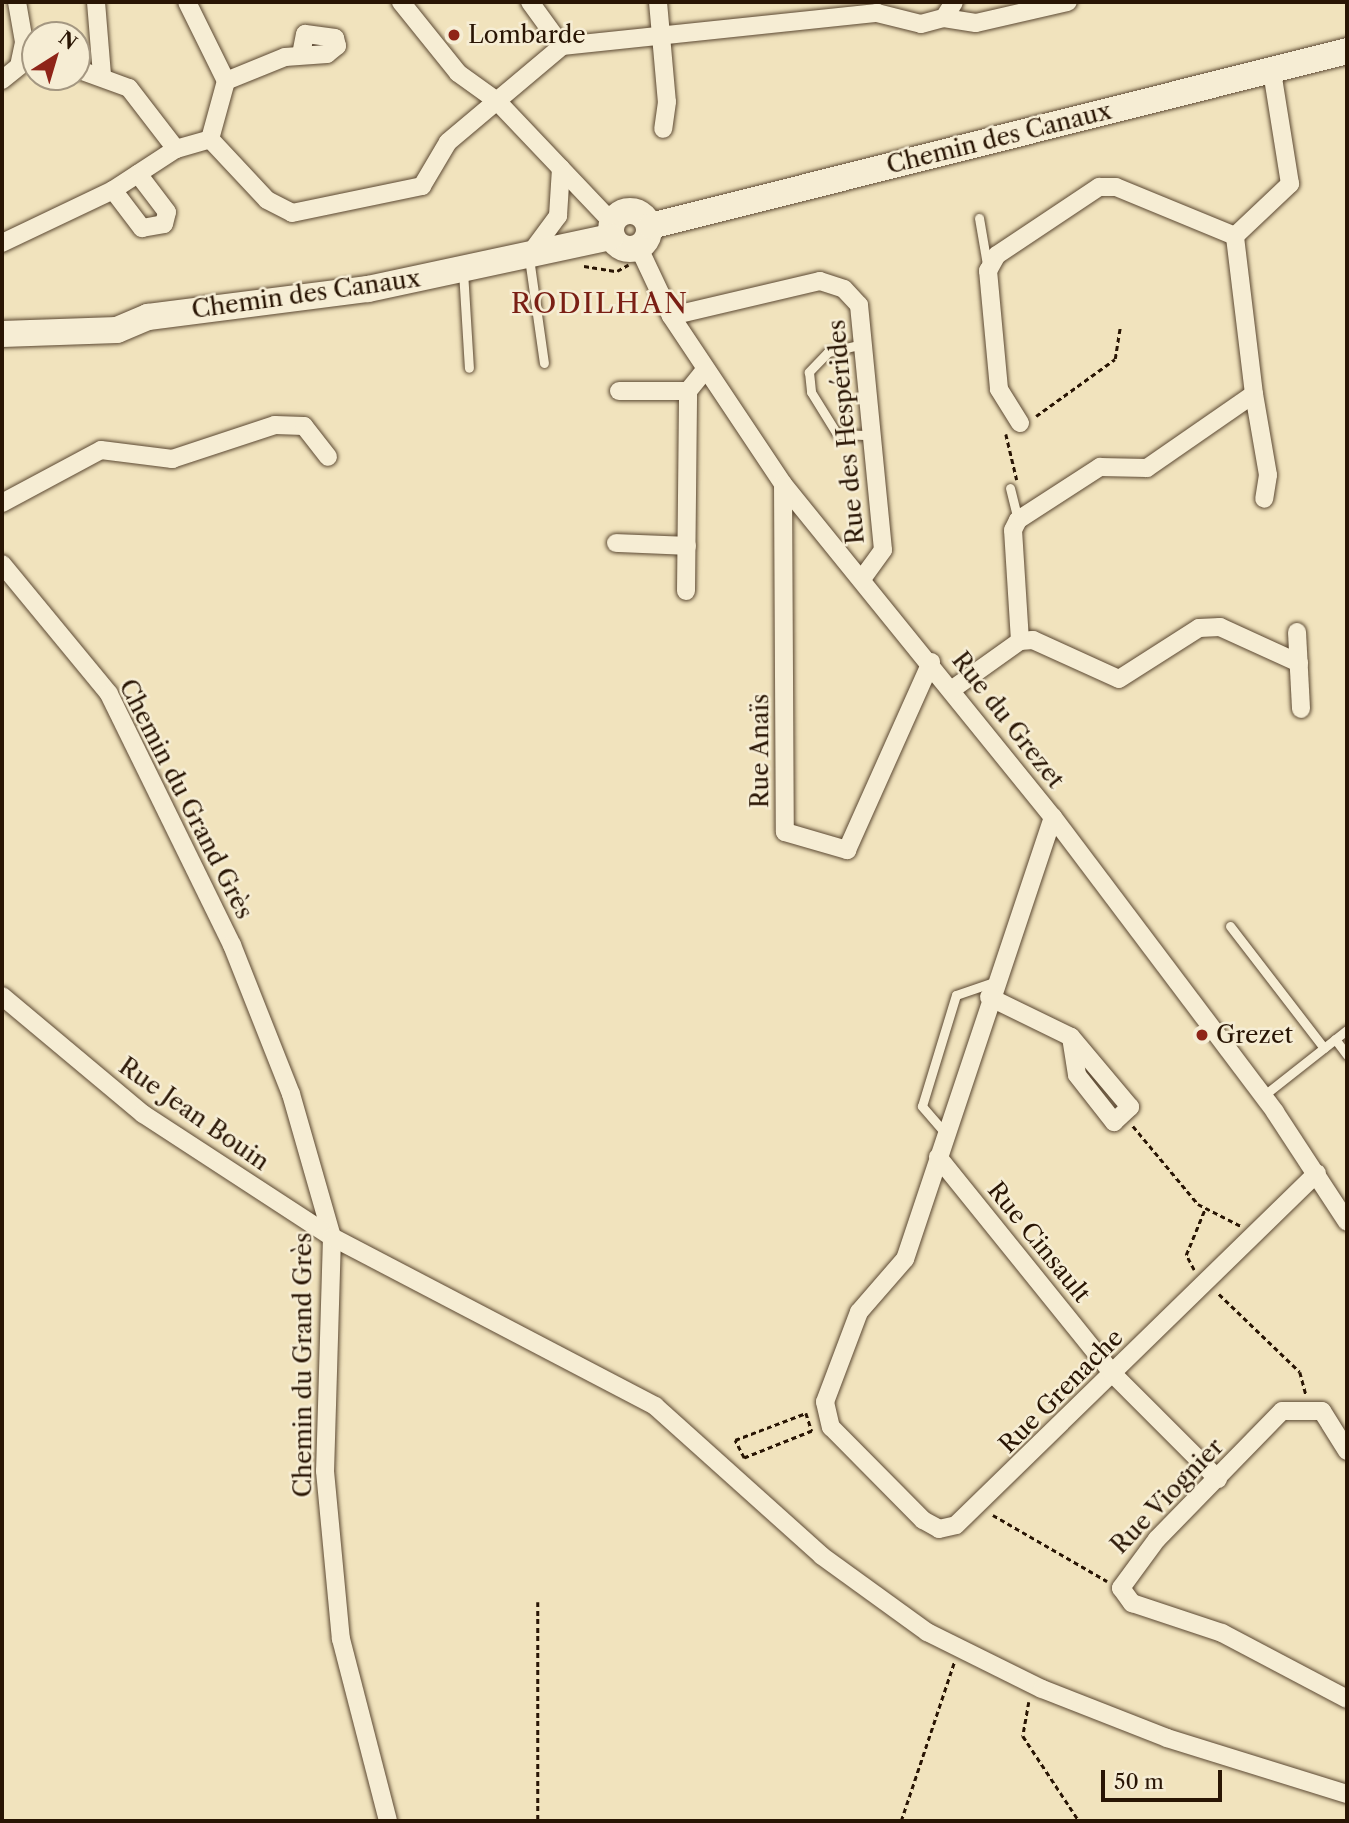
<!DOCTYPE html>
<meta charset="utf-8">
<style>
body{margin:0}
#map{position:relative;width:1349px;height:1823px;overflow:hidden;background:#f1e3bd;font-family:"Libre Caslon Text",serif}
div>[style]{position:absolute}
[style*='--x']{left:calc(var(--x)*1px);top:calc(var(--y)*1px);width:calc(var(--w)*1px);rotate:calc(var(--a)*1deg)}
.path>*{height:2.5px;margin-top:-1.25px;transform-origin:0;background:repeating-linear-gradient(90deg,#291504 0 5px,transparent 0 8.5px)}
.roads{filter:drop-shadow(0 0 2px #5b4832) drop-shadow(0 0 2px #5b4832)}
.lane>*{height:9px;margin:-4.5px;padding:0 4.5px;transform-origin:4.5px;border-radius:4.5px;background:#f6edd4}
.street>*{height:18px;margin:-9px;padding:0 9px;transform-origin:9px;border-radius:9px;background:#f6edd4}
.secondary>*{height:26px;margin:-13px;padding:0 13px;transform-origin:13px;border-radius:13px;background:#f6edd4}
.secondary>.ring{margin:-13px;padding:0;box-sizing:content-box;background:none;border:26px solid #f6edd4;border-radius:50%}
.dots>*{width:19px;height:19px;translate:-50% -50%;box-sizing:border-box;border:4px solid #f6edd4;border-radius:50%}
span{translate:-50% -50%;white-space:nowrap;text-align:center;line-height:1.15;-webkit-text-stroke:5px #f6edd4;paint-order:stroke}
.poi-label{font-size:24px;color:#291504}
.left{translate:0 -50%;text-align:left}
.street-label{font-size:24px;color:#291504}
.quarter-label{font-size:28px;color:#7a1f14;letter-spacing:2px}
.frame{position:absolute;inset:0;border:4px solid #291504;pointer-events:none}
.north{position:absolute;left:21px;top:21px;width:70px;height:70px;box-sizing:border-box;background:#f6edd4;border:2px solid #a49781;border-radius:50%;rotate:37deg;font-size:19px;font-weight:700;line-height:28px;text-align:center;color:#291504}
.north::after{content:'';display:block;margin:auto;width:24px;height:32px;background:#8f2418;clip-path:polygon(50% 0,100% 100%,50% 72%,0 100%)}
.scale{position:absolute;left:1101px;top:1770px;width:121px;height:32px;box-sizing:border-box;border:4px solid #291504;border-top:0;padding-left:9px;font-size:21px;line-height:24px;white-space:nowrap;color:#291504;-webkit-text-stroke:5px #f6edd4;paint-order:stroke}
</style>
<div id="map">
<div class="path">
<div style="--x:584;--y:266;--w:33;--a:9"></div>
<div style="--x:617;--y:271;--w:13;--a:-29"></div>
<div style="--x:1036;--y:416;--w:97;--a:-35.8"></div>
<div style="--x:1115;--y:359;--w:32;--a:-81"></div>
<div style="--x:1006;--y:434;--w:47;--a:76.6"></div>
<div style="--x:1133;--y:1126;--w:102;--a:50.2"></div>
<div style="--x:1198;--y:1204;--w:48;--a:27.1"></div>
<div style="--x:1194;--y:1270;--w:17;--a:-118"></div>
<div style="--x:1186;--y:1255;--w:50;--a:-67.6"></div>
<div style="--x:1219;--y:1294;--w:112;--a:43.9"></div>
<div style="--x:1300;--y:1372;--w:23;--a:75"></div>
<div style="--x:806;--y:1413;--w:19;--a:72"></div>
<div style="--x:812;--y:1431;--w:73;--a:158.3"></div>
<div style="--x:744;--y:1458;--w:20;--a:-117"></div>
<div style="--x:735;--y:1440;--w:76;--a:-20.8"></div>
<div style="--x:993;--y:1515;--w:132;--a:30.1"></div>
<div style="--x:538;--y:1602;--w:219;--a:90"></div>
<div style="--x:1029;--y:1702;--w:35;--a:100"></div>
<div style="--x:1023;--y:1736;--w:102;--a:56.6"></div>
<div style="--x:901;--y:1821;--w:167;--a:-71.5"></div>
</div>
<div class="roads">
<div class="lane">
<div style="--x:979;--y:218;--w:53;--a:80.2"></div>
<div style="--x:529;--y:258;--w:106;--a:81.9"></div>
<div style="--x:463;--y:271;--w:97;--a:86.5"></div>
<div style="--x:863;--y:344;--w:36;--a:167"></div>
<div style="--x:828;--y:352;--w:28;--a:134"></div>
<div style="--x:809;--y:372;--w:20;--a:84"></div>
<div style="--x:811;--y:392;--w:49;--a:58.2"></div>
<div style="--x:837;--y:434;--w:35;--a:2"></div>
<div style="--x:1010;--y:488;--w:33;--a:76"></div>
<div style="--x:1230;--y:926;--w:154;--a:52.4"></div>
<div style="--x:1335;--y:1039;--w:20;--a:53"></div>
<div style="--x:1263;--y:1096;--w:107;--a:-38.2"></div>
<div style="--x:946;--y:1134;--w:37;--a:-131"></div>
<div style="--x:922;--y:1106;--w:116;--a:-73"></div>
<div style="--x:956;--y:995;--w:40;--a:-18.9"></div>
</div>
<div class="street">
<div style="--x:96;--y:2;--w:73;--a:85.3"></div>
<div style="--x:187;--y:2;--w:88;--a:63.7"></div>
<div style="--x:226;--y:81;--w:60;--a:105.4"></div>
<div style="--x:401;--y:2;--w:91;--a:51.2"></div>
<div style="--x:458;--y:73;--w:48;--a:35.7"></div>
<div style="--x:497;--y:101;--w:166;--a:46.5"></div>
<div style="--x:530;--y:2;--w:54;--a:54"></div>
<div style="--x:658;--y:2;--w:100;--a:84.9"></div>
<div style="--x:667;--y:102;--w:27;--a:98"></div>
<div style="--x:944;--y:18;--w:32;--a:9"></div>
<div style="--x:976;--y:23;--w:94;--a:-12.9"></div>
<div style="--x:77;--y:69;--w:55;--a:20.1"></div>
<div style="--x:129;--y:88;--w:77;--a:52.4"></div>
<div style="--x:2;--y:80;--w:22;--a:-39"></div>
<div style="--x:19;--y:66;--w:25;--a:-78"></div>
<div style="--x:24;--y:42;--w:41;--a:-99.9"></div>
<div style="--x:226;--y:81;--w:64;--a:-22.1"></div>
<div style="--x:285;--y:57;--w:42;--a:-4.1"></div>
<div style="--x:327;--y:54;--w:13;--a:-39"></div>
<div style="--x:337;--y:46;--w:8;--a:-104"></div>
<div style="--x:335;--y:38;--w:30;--a:-172"></div>
<div style="--x:305;--y:34;--w:21;--a:101"></div>
<div style="--x:113;--y:190;--w:48;--a:52.7"></div>
<div style="--x:142;--y:228;--w:22;--a:-10"></div>
<div style="--x:164;--y:224;--w:12;--a:-76"></div>
<div style="--x:167;--y:212;--w:48;--a:-127.3"></div>
<div style="--x:2;--y:243;--w:123;--a:-25.5"></div>
<div style="--x:113;--y:190;--w:75;--a:-33.1"></div>
<div style="--x:176;--y:149;--w:35;--a:-16"></div>
<div style="--x:210;--y:139;--w:83;--a:46.9"></div>
<div style="--x:267;--y:200;--w:28;--a:27"></div>
<div style="--x:292;--y:213;--w:133;--a:-11.7"></div>
<div style="--x:422;--y:186;--w:51;--a:-59.4"></div>
<div style="--x:448;--y:142;--w:149;--a:-40.1"></div>
<div style="--x:562;--y:46;--w:317;--a:-6"></div>
<div style="--x:877;--y:13;--w:45;--a:14"></div>
<div style="--x:921;--y:24;--w:24;--a:-15"></div>
<div style="--x:944;--y:18;--w:19;--a:-58"></div>
<div style="--x:638;--y:246;--w:77;--a:64.8"></div>
<div style="--x:671;--y:316;--w:202;--a:56.3"></div>
<div style="--x:783;--y:484;--w:429;--a:51"></div>
<div style="--x:1053;--y:817;--w:369;--a:53"></div>
<div style="--x:1275;--y:1112;--w:131;--a:56.8"></div>
<div style="--x:529;--y:255;--w:49;--a:-53.4"></div>
<div style="--x:558;--y:216;--w:48;--a:-86.4"></div>
<div style="--x:671;--y:316;--w:153;--a:-13.2"></div>
<div style="--x:820;--y:281;--w:25;--a:18"></div>
<div style="--x:844;--y:289;--w:22;--a:47"></div>
<div style="--x:859;--y:305;--w:246;--a:84.4"></div>
<div style="--x:883;--y:550;--w:36;--a:126"></div>
<div style="--x:619;--y:391;--w:69;--a:0"></div>
<div style="--x:1254;--y:394;--w:82;--a:80.2"></div>
<div style="--x:1268;--y:475;--w:24;--a:99"></div>
<div style="--x:1020;--y:423;--w:40;--a:-122"></div>
<div style="--x:999;--y:389;--w:119;--a:-95.3"></div>
<div style="--x:988;--y:271;--w:18;--a:-61"></div>
<div style="--x:997;--y:255;--w:123;--a:-33.7"></div>
<div style="--x:1099;--y:187;--w:17;--a:0"></div>
<div style="--x:1116;--y:187;--w:129;--a:22.4"></div>
<div style="--x:783;--y:484;--w:348;--a:89.7"></div>
<div style="--x:785;--y:832;--w:65;--a:16.2"></div>
<div style="--x:847;--y:850;--w:206;--a:-65.9"></div>
<div style="--x:2;--y:503;--w:112;--a:-28.2"></div>
<div style="--x:101;--y:450;--w:72;--a:7.2"></div>
<div style="--x:172;--y:459;--w:108;--a:-18.3"></div>
<div style="--x:275;--y:425;--w:29;--a:2"></div>
<div style="--x:304;--y:426;--w:39;--a:52"></div>
<div style="--x:616;--y:543;--w:71;--a:2.4"></div>
<div style="--x:2;--y:564;--w:168;--a:50.5"></div>
<div style="--x:109;--y:694;--w:280;--a:63.9"></div>
<div style="--x:232;--y:945;--w:160;--a:68.4"></div>
<div style="--x:291;--y:1094;--w:149;--a:74"></div>
<div style="--x:332;--y:1237;--w:234;--a:91.7"></div>
<div style="--x:325;--y:1471;--w:169;--a:84.6"></div>
<div style="--x:341;--y:1639;--w:188;--a:75.5"></div>
<div style="--x:686;--y:591;--w:200;--a:-89.4"></div>
<div style="--x:688;--y:391;--w:27;--a:-51"></div>
<div style="--x:1297;--y:632;--w:77;--a:87"></div>
<div style="--x:1020;--y:641;--w:13;--a:-4"></div>
<div style="--x:1033;--y:640;--w:94;--a:24.4"></div>
<div style="--x:1119;--y:679;--w:95;--a:-32.5"></div>
<div style="--x:1199;--y:628;--w:21;--a:-3"></div>
<div style="--x:1220;--y:627;--w:87;--a:24.5"></div>
<div style="--x:954;--y:688;--w:81;--a:-35.5"></div>
<div style="--x:1020;--y:641;--w:111;--a:-93.6"></div>
<div style="--x:1013;--y:530;--w:11;--a:-63"></div>
<div style="--x:1018;--y:520;--w:98;--a:-32.9"></div>
<div style="--x:1100;--y:467;--w:47;--a:1.2"></div>
<div style="--x:1147;--y:468;--w:130;--a:-34.7"></div>
<div style="--x:1254;--y:394;--w:159;--a:-96.9"></div>
<div style="--x:1235;--y:236;--w:76;--a:-43.4"></div>
<div style="--x:1290;--y:184;--w:114;--a:-99.1"></div>
<div style="--x:1053;--y:817;--w:466;--a:108.5"></div>
<div style="--x:905;--y:1259;--w:70;--a:131"></div>
<div style="--x:859;--y:1312;--w:96;--a:110.7"></div>
<div style="--x:825;--y:1402;--w:26;--a:77"></div>
<div style="--x:831;--y:1427;--w:131;--a:45.3"></div>
<div style="--x:923;--y:1520;--w:18;--a:29"></div>
<div style="--x:939;--y:1529;--w:17;--a:-13"></div>
<div style="--x:956;--y:1525;--w:504;--a:-44.28"></div>
<div style="--x:2;--y:996;--w:184;--a:39.9"></div>
<div style="--x:143;--y:1114;--w:225;--a:33.1"></div>
<div style="--x:332;--y:1237;--w:365;--a:27.6"></div>
<div style="--x:655;--y:1406;--w:224;--a:41.9"></div>
<div style="--x:822;--y:1556;--w:130;--a:35.9"></div>
<div style="--x:927;--y:1632;--w:128;--a:26.4"></div>
<div style="--x:1042;--y:1689;--w:134;--a:21.4"></div>
<div style="--x:1167;--y:1738;--w:189;--a:17.3"></div>
<div style="--x:989;--y:997;--w:91;--a:26"></div>
<div style="--x:1071;--y:1037;--w:38;--a:81"></div>
<div style="--x:1077;--y:1075;--w:60;--a:51.8"></div>
<div style="--x:1114;--y:1122;--w:22;--a:-43"></div>
<div style="--x:1130;--y:1107;--w:92;--a:-130.1"></div>
<div style="--x:938;--y:1157;--w:277;--a:51.1"></div>
<div style="--x:1112;--y:1373;--w:150;--a:45"></div>
<div style="--x:1347;--y:1451;--w:47;--a:-122"></div>
<div style="--x:1322;--y:1411;--w:40;--a:180"></div>
<div style="--x:1282;--y:1411;--w:179;--a:134.3"></div>
<div style="--x:1157;--y:1539;--w:61;--a:126.3"></div>
<div style="--x:1121;--y:1588;--w:19;--a:54"></div>
<div style="--x:1132;--y:1603;--w:95;--a:18.4"></div>
<div style="--x:1222;--y:1633;--w:141;--a:27.8"></div>
</div>
<div class="secondary">
<div class="ring" style="left:611px;top:211px;width:12px;height:12px"></div>
<div style="--x:651;--y:226;--w:718;--a:-14.11"></div>
<div style="--x:2;--y:334;--w:115;--a:-2"></div>
<div style="--x:117;--y:330;--w:34;--a:-23"></div>
<div style="--x:148;--y:317;--w:222;--a:-7.3"></div>
<div style="--x:368;--y:289;--w:248;--a:-12.1"></div>
</div>
</div>
<div class="dots">
<div style="left:454px;top:35px;background:#8f2418"></div>
<div style="left:1202px;top:1035px;background:#8f2418"></div>
</div>
<div class="poi-label">
<span class="left" style="left:468px;top:35px">Lombarde</span>
<span class="left" style="left:1216px;top:1035px">Grezet</span>
</div>
<div class="street-label">
<span style="left:999px;top:138px;rotate:-14deg">Chemin des Canaux</span>
<span style="left:306px;top:294px;rotate:-8deg">Chemin des Canaux</span>
<span style="left:846px;top:432px;rotate:-95deg">Rue des Hespérides</span>
<span style="left:1008px;top:720px;rotate:52deg">Rue du Grezet</span>
<span style="left:760px;top:751px;rotate:-90deg">Rue Anaïs</span>
<span style="left:186px;top:799px;rotate:63deg">Chemin du Grand Grès</span>
<span style="left:194px;top:1114px;rotate:35deg">Rue Jean Bouin</span>
<span style="left:1039px;top:1242px;rotate:51deg">Rue Cinsault</span>
<span style="left:303px;top:1365px;rotate:-90deg">Chemin du Grand Grès</span>
<span style="left:1061px;top:1391px;rotate:-45deg">Rue Grenache</span>
<span style="left:1167px;top:1496px;rotate:-46deg">Rue Viognier</span>
</div>
<div class="quarter-label">
<span style="left:600px;top:303px">RODILHAN</span>
</div>
<div class="frame"></div>
<div class="north">N</div>
<div class="scale">50 m</div>
</div>
